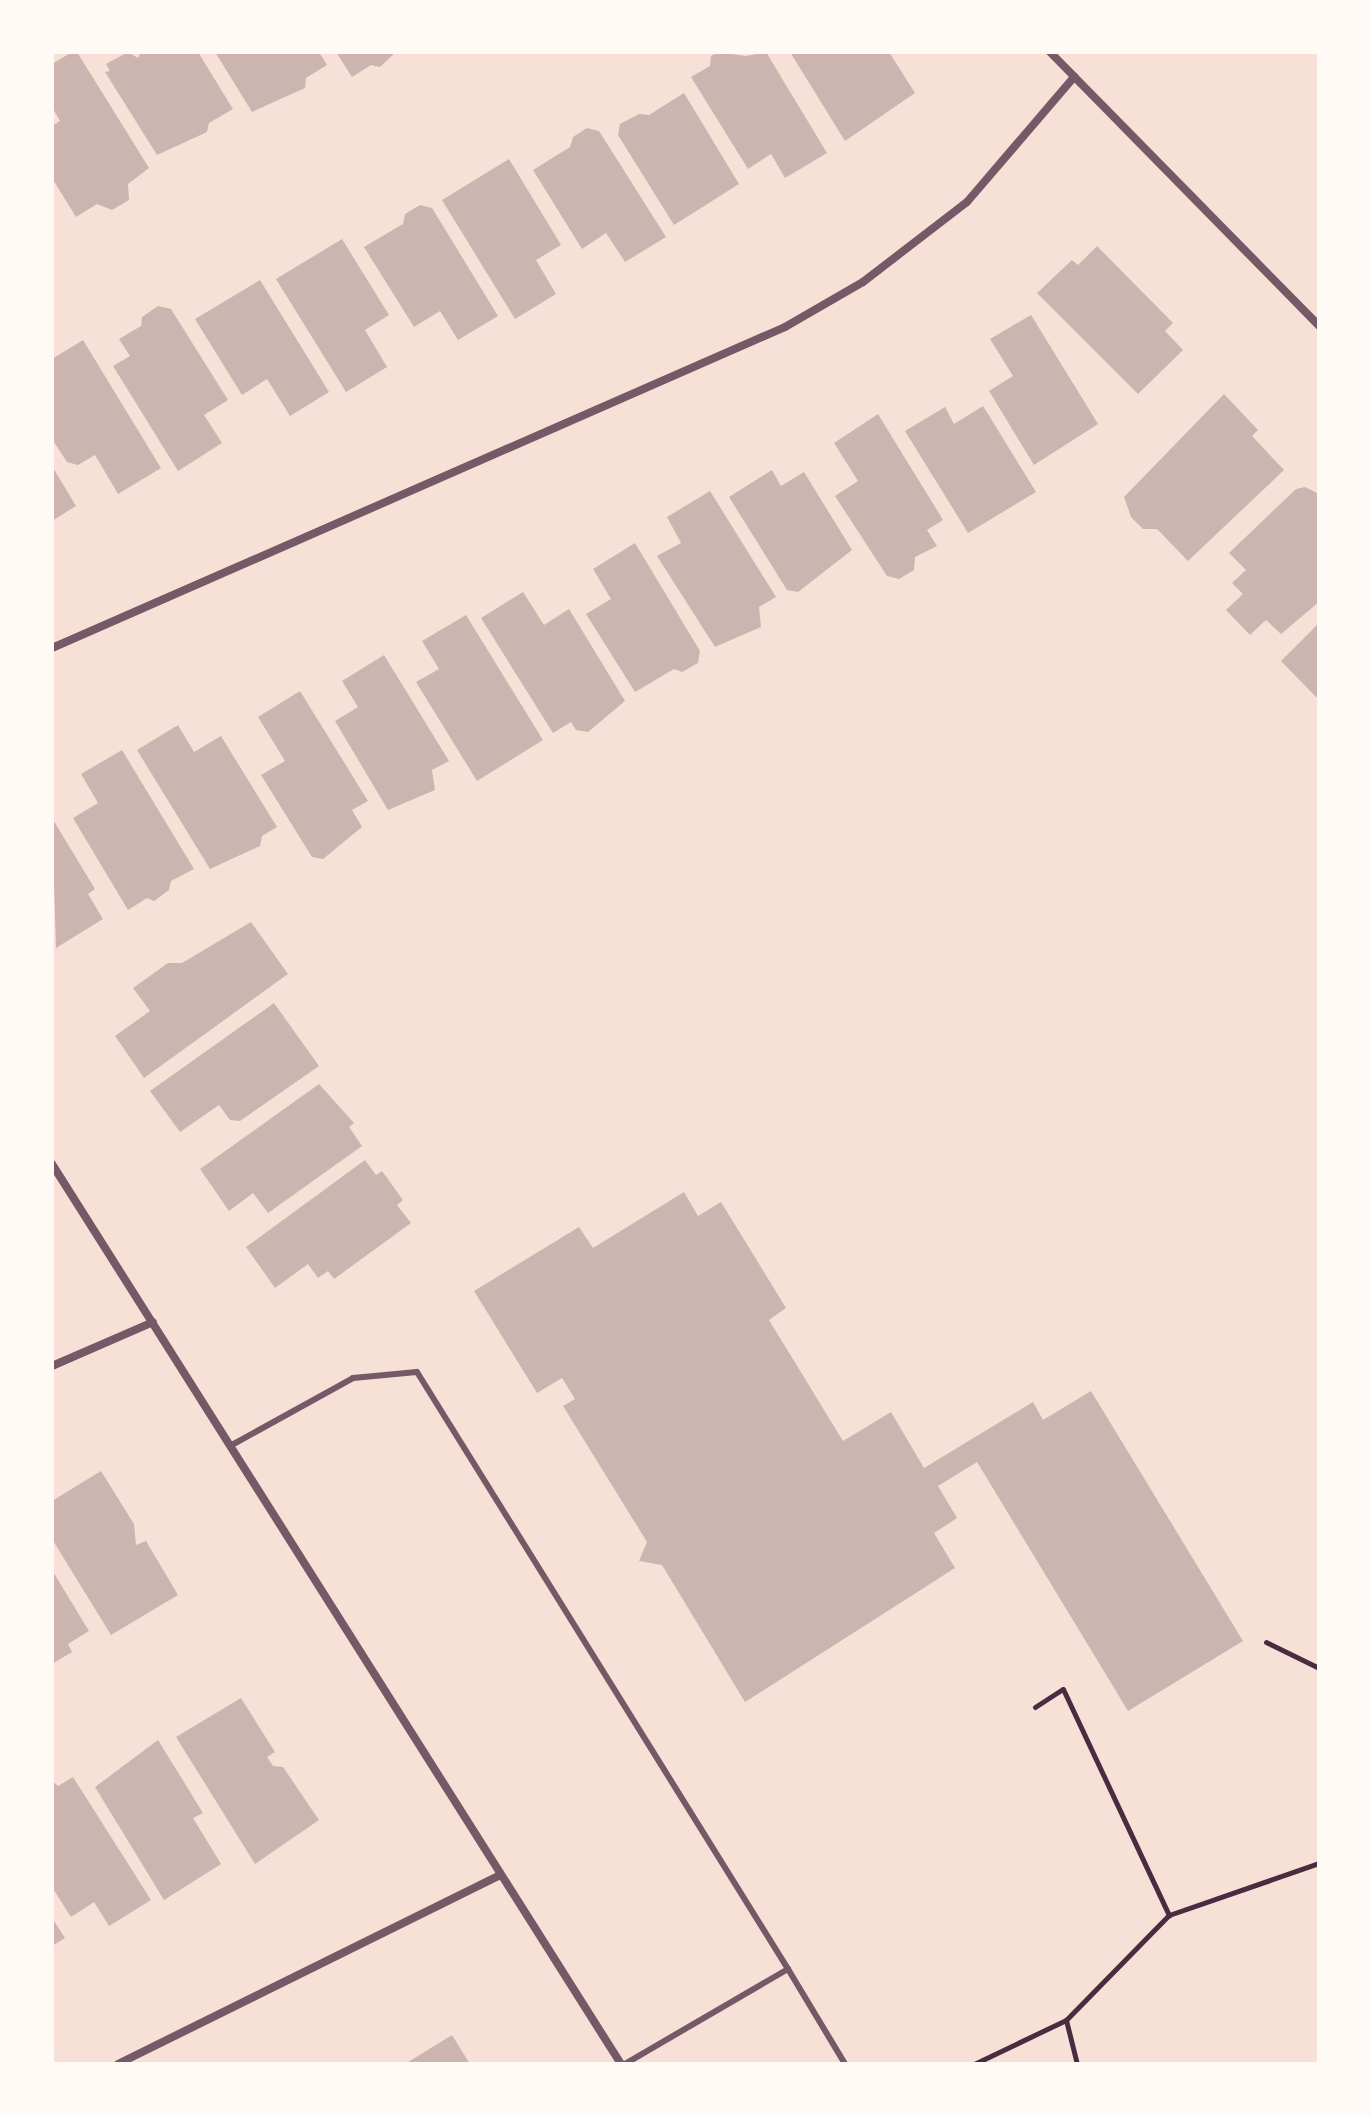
<!DOCTYPE html>
<style>
body{margin:0}
#map{position:relative;width:1371px;height:2116px;overflow:hidden;background:#f7e1d7;font-family:Montserrat,sans-serif}
div>[style]{position:absolute}
[style*='--x']{left:calc(var(--x)*1px);top:calc(var(--y)*1px);width:calc(var(--w)*1px);rotate:calc(var(--a)*1deg)}
.building>*{inset:0;background:#ccb4b1}
.path>*{height:5px;margin:-2.5px;padding:0 2.5px;transform-origin:2.5px;border-radius:2.5px;background:#4a2c40}
.service>*{height:6px;margin:-3px;padding:0 3px;transform-origin:3px;border-radius:3px;background:#755966}
.minor>*{height:8px;margin:-4px;padding:0 4px;transform-origin:4px;border-radius:4px;background:#755966}
span{translate:-50% -50%;white-space:nowrap;text-align:center;line-height:1.15;-webkit-text-stroke:7px #fffaf5;paint-order:stroke}
.frame{position:absolute;inset:0;border:54px solid #fffaf5;pointer-events:none}
</style>
<div id="map">
<div class="building">
<div style="clip-path:polygon(72px 52px,77px 52px,149px 168px,128px 184px,129px 200px,112px 210px,97px 204px,76px 217px,52px 178px,52px 126px,60px 121px,52px 107px,52px 64px)"></div>
<div style="clip-path:polygon(128px 52px,138px 58px,141px 52px,198px 52px,233px 109px,209px 123px,207px 132px,157px 155px,105px 72px,110px 71px,106px 64px)"></div>
<div style="clip-path:polygon(215px 52px,319px 52px,327px 65px,306px 78px,305px 88px,252px 112px)"></div>
<div style="clip-path:polygon(336px 52px,396px 52px,380px 67px,371px 65px,352px 77px)"></div>
<div style="clip-path:polygon(718px 52px,746px 56px,766px 52px,827px 153px,785px 178px,771px 154px,748px 169px,691px 77px,710px 66px,711px 56px)"></div>
<div style="clip-path:polygon(790px 52px,889px 52px,915px 93px,845px 141px)"></div>
<div style="clip-path:polygon(684px 93px,739px 184px,674px 225px,618px 135px,620px 124px,639px 114px,649px 115px)"></div>
<div style="clip-path:polygon(587px 128px,599px 131px,666px 237px,625px 262px,606px 233px,582px 249px,533px 170px,570px 147px,573px 137px)"></div>
<div style="clip-path:polygon(509px 159px,561px 245px,536px 260px,556px 294px,515px 319px,442px 200px)"></div>
<div style="clip-path:polygon(420px 205px,432px 208px,498px 316px,458px 340px,440px 311px,414px 327px,364px 247px,403px 224px,405px 214px)"></div>
<div style="clip-path:polygon(342px 239px,389px 315px,365px 330px,387px 367px,346px 392px,276px 279px)"></div>
<div style="clip-path:polygon(1097px 246px,1170px 320px,1173px 323px,1165px 331px,1183px 350px,1138px 394px,1037px 293px,1072px 260px,1078px 265px)"></div>
<div style="clip-path:polygon(260px 280px,329px 392px,290px 416px,267px 379px,242px 395px,195px 319px)"></div>
<div style="clip-path:polygon(158px 306px,171px 309px,228px 400px,204px 415px,222px 443px,178px 471px,113px 366px,130px 356px,119px 339px,141px 326px,142px 317px)"></div>
<div style="clip-path:polygon(1031px 315px,1098px 424px,1034px 465px,989px 391px,1013px 376px,990px 339px)"></div>
<div style="clip-path:polygon(83px 340px,161px 468px,118px 494px,95px 455px,78px 465px,67px 462px,52px 439px,52px 359px)"></div>
<div style="clip-path:polygon(1224px 394px,1258px 430px,1252px 436px,1284px 470px,1188px 561px,1157px 529px,1143px 529px,1131px 517px,1124px 497px)"></div>
<div style="clip-path:polygon(983px 406px,1036px 492px,968px 533px,905px 431px,945px 407px,954px 424px)"></div>
<div style="clip-path:polygon(878px 414px,943px 520px,927px 530px,937px 546px,915px 557px,914px 570px,899px 579px,887px 576px,835px 496px,858px 481px,834px 443px)"></div>
<div style="clip-path:polygon(52px 466px,76px 506px,52px 521px)"></div>
<div style="clip-path:polygon(772px 470px,781px 486px,804px 472px,852px 550px,798px 592px,787px 590px,729px 497px)"></div>
<div style="clip-path:polygon(1305px 487px,1319px 494px,1319px 602px,1281px 634px,1266px 620px,1250px 635px,1226px 610px,1243px 594px,1232px 583px,1246px 570px,1229px 553px,1296px 489px)"></div>
<div style="clip-path:polygon(710px 491px,776px 597px,759px 607px,761px 627px,715px 647px,657px 556px,681px 543px,667px 517px)"></div>
<div style="clip-path:polygon(635px 543px,700px 651px,698px 663px,682px 672px,674px 669px,635px 692px,586px 614px,611px 599px,593px 569px)"></div>
<div style="clip-path:polygon(523px 592px,544px 625px,569px 609px,625px 701px,588px 732px,576px 730px,571px 722px,553px 733px,481px 618px)"></div>
<div style="clip-path:polygon(466px 615px,543px 740px,477px 781px,416px 682px,439px 669px,422px 641px)"></div>
<div style="clip-path:polygon(1319px 623px,1319px 700px,1281px 661px)"></div>
<div style="clip-path:polygon(384px 655px,449px 761px,432px 770px,435px 790px,388px 810px,335px 721px,358px 707px,342px 681px)"></div>
<div style="clip-path:polygon(300px 691px,368px 801px,352px 810px,362px 827px,323px 859px,312px 857px,261px 775px,285px 761px,258px 717px)"></div>
<div style="clip-path:polygon(178px 725px,194px 752px,221px 736px,277px 827px,262px 836px,260px 846px,210px 869px,137px 750px)"></div>
<div style="clip-path:polygon(122px 750px,194px 869px,171px 881px,169px 890px,154px 901px,147px 898px,128px 910px,73px 818px,98px 803px,81px 774px)"></div>
<div style="clip-path:polygon(52px 818px,95px 889px,88px 894px,103px 919px,56px 948px)"></div>
<div style="clip-path:polygon(251px 922px,288px 974px,144px 1078px,115px 1036px,150px 1011px,133px 988px,168px 963px,182px 963px)"></div>
<div style="clip-path:polygon(274px 1003px,319px 1066px,240px 1121px,230px 1120px,219px 1105px,180px 1132px,150px 1091px)"></div>
<div style="clip-path:polygon(319px 1084px,354px 1123px,349px 1127px,362px 1146px,268px 1213px,253px 1193px,229px 1211px,200px 1169px)"></div>
<div style="clip-path:polygon(365px 1160px,376px 1175px,382px 1171px,403px 1200px,397px 1205px,411px 1223px,334px 1279px,328px 1271px,318px 1278px,308px 1264px,275px 1288px,246px 1247px)"></div>
<div style="clip-path:polygon(684px 1192px,698px 1216px,721px 1202px,786px 1308px,769px 1320px,843px 1441px,891px 1412px,924px 1468px,1033px 1402px,1043px 1420px,1091px 1391px,1243px 1641px,1128px 1711px,977px 1462px,938px 1486px,957px 1518px,934px 1533px,955px 1568px,745px 1702px,662px 1565px,639px 1561px,647px 1542px,563px 1406px,575px 1399px,562px 1378px,537px 1393px,474px 1291px,579px 1227px,593px 1248px)"></div>
<div style="clip-path:polygon(101px 1471px,134px 1524px,136px 1545px,146px 1541px,178px 1595px,111px 1635px,52px 1539px,52px 1501px)"></div>
<div style="clip-path:polygon(52px 1570px,89px 1631px,68px 1644px,72px 1652px,52px 1664px)"></div>
<div style="clip-path:polygon(241px 1698px,275px 1752px,267px 1757px,273px 1766px,283px 1767px,319px 1820px,255px 1864px,176px 1737px)"></div>
<div style="clip-path:polygon(158px 1740px,203px 1813px,193px 1818px,221px 1864px,164px 1900px,95px 1787px)"></div>
<div style="clip-path:polygon(73px 1777px,151px 1900px,109px 1926px,94px 1902px,71px 1917px,52px 1887px,52px 1781px,58px 1786px)"></div>
<div style="clip-path:polygon(52px 1918px,65px 1938px,52px 1946px)"></div>
<div style="clip-path:polygon(452px 2035px,470px 2064px,405px 2064px,426px 2051px)"></div>
</div>
<div class="path">
<div style="--x:1266;--y:1642;--w:59;--a:26.1"></div>
<div style="--x:1035;--y:1707;--w:33;--a:-33"></div>
<div style="--x:1063;--y:1689;--w:250;--a:64.9"></div>
<div style="--x:1066;--y:2020;--w:45;--a:76"></div>
<div style="--x:974;--y:2064;--w:102;--a:-25.6"></div>
<div style="--x:1066;--y:2020;--w:147;--a:-45.6"></div>
<div style="--x:1169;--y:1915;--w:159;--a:-19.1"></div>
</div>
<div class="service">
<div style="--x:230;--y:1446;--w:141;--a:-28.9"></div>
<div style="--x:353;--y:1378;--w:64;--a:-5.4"></div>
<div style="--x:417;--y:1372;--w:703;--a:58.14"></div>
<div style="--x:788;--y:1969;--w:189;--a:149.8"></div>
<div style="--x:788;--y:1969;--w:111;--a:59"></div>
</div>
<div class="minor">
<div style="--x:1050;--y:52;--w:384;--a:45.5"></div>
<div style="--x:52;--y:648;--w:800;--a:-23.65"></div>
<div style="--x:785;--y:327;--w:90;--a:-30"></div>
<div style="--x:863;--y:282;--w:131;--a:-37.6"></div>
<div style="--x:967;--y:202;--w:165;--a:-49.4"></div>
<div style="--x:52;--y:1164;--w:1065;--a:57.7"></div>
<div style="--x:52;--y:1366;--w:110;--a:-23.5"></div>
<div style="--x:118;--y:2064;--w:425;--a:-26.3"></div>
</div>
<div class="frame"></div>
</div>
